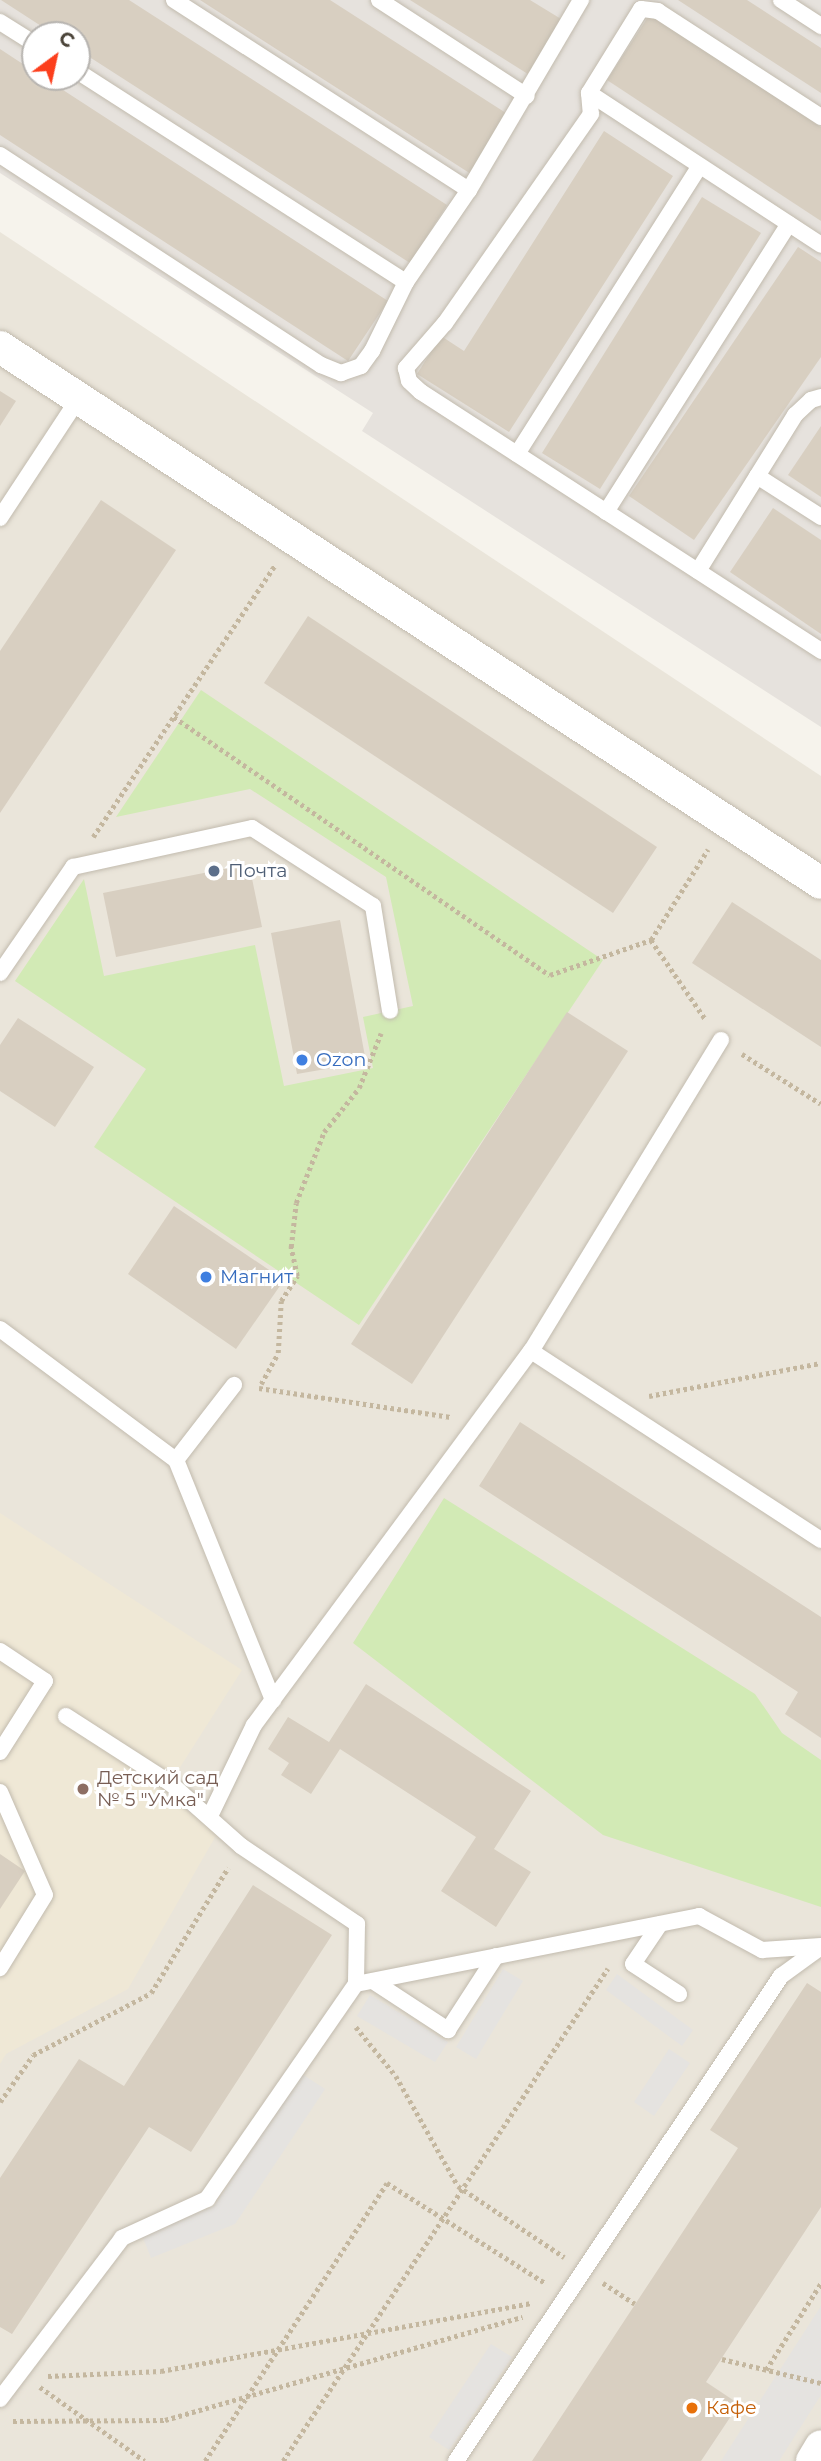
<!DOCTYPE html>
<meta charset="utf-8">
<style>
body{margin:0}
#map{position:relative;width:821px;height:2461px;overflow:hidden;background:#f6f3ec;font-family:Montserrat,sans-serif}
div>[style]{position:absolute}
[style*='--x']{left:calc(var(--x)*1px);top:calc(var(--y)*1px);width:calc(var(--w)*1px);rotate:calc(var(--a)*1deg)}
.residential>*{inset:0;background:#eae5da}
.industrial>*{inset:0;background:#e6e2dd}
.education>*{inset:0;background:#efe8d6}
.green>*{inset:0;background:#d2eab5}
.parking>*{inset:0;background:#e5e3e0}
.building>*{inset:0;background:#d8cfc1}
.path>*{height:4.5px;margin-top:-2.25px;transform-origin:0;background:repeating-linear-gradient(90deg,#c4b79f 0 3.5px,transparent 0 7px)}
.roads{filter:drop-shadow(0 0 2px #c2bbae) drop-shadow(0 0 2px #c2bbae)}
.service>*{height:16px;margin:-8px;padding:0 8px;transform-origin:8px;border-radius:8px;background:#fff}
.minor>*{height:32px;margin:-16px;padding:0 16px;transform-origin:16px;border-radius:16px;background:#fff}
.dots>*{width:19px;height:19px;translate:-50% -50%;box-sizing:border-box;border:4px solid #fff;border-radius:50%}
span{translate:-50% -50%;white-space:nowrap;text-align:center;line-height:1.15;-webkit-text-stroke:6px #fff;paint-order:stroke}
.service-label{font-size:19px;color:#4e5e75}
.left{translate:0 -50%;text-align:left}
.shop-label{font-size:19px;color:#366cbe}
.education-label{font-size:19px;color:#785e54}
.food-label{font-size:19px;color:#c56008}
.north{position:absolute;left:21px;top:21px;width:70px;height:70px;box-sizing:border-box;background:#fff;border:2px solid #b7b4b0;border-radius:50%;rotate:33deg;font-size:19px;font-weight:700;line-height:28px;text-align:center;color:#4b4439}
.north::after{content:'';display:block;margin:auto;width:24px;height:32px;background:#fc3f1d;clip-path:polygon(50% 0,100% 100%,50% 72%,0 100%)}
</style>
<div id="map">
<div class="residential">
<div style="clip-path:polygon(0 232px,821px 776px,821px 2461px,0 2461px)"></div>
</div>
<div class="industrial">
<div style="clip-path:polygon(evenodd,0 0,821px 0,821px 727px,362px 431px,373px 413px,0 173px,0 0,35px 35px,77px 35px,77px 77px,35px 77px,35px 35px)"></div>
</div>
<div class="education">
<div style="clip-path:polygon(0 1513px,242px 1670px,163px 1794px,218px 1832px,128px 1989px,6px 2054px,0 2064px)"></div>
</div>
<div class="green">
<div style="clip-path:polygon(201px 690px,603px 960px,359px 1325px,94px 1147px,146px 1069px,15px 981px,84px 879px,104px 976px,255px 945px,284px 1086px,373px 1068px,363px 1017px,413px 1006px,386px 877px,250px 789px,116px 817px)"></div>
<div style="clip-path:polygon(444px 1498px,755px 1694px,782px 1733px,821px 1760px,821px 1907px,603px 1835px,353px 1643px)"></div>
</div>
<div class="parking">
<div style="clip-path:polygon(503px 1969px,523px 1981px,476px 2059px,456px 2047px)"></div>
<div style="clip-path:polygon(617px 1974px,693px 2030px,682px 2046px,606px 1990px)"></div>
<div style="clip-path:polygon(370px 1995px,448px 2042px,435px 2062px,357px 2016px)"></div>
<div style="clip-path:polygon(669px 2049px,690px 2063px,654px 2116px,634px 2102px)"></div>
<div style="clip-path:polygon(302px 2074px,325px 2089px,235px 2224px,151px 2258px,142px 2235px,214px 2206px)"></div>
<div style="clip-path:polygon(821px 2306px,821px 2395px,779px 2461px,721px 2461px)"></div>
<div style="clip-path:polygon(491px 2344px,512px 2357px,449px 2450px,429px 2437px)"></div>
</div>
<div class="building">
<div style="clip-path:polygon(1px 0,129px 0,447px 205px,410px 263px,77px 49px,77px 35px,55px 35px)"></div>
<div style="clip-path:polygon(200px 0,330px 0,509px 115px,471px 174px)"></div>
<div style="clip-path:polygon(410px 0,530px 0,566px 22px,531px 76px)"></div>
<div style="clip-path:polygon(678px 0,747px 0,821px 48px,821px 93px)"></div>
<div style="clip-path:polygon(650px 14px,821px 127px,821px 221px,607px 80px)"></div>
<div style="clip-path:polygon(0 49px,35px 72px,35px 77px,43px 77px,388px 301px,348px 361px,0 135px)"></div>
<div style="clip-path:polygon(604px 131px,673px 176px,509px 432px,417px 374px,441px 336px,464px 351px)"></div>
<div style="clip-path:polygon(702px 197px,761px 233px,600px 489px,542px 453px)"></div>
<div style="clip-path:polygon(798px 247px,821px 262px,821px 357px,694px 540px,629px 496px)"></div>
<div style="clip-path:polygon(0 391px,16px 401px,0 426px)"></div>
<div style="clip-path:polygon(821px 426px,821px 497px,788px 475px)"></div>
<div style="clip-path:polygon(101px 500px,176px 550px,0 813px,0 651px)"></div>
<div style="clip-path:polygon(773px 508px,821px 540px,821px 634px,730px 572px)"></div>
<div style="clip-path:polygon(308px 616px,657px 847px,613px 913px,264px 683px)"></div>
<div style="clip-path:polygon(249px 864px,262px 927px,116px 957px,103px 893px)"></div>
<div style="clip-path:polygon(732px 902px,821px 960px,821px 1047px,692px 963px)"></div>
<div style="clip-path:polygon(340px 920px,366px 1062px,297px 1074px,271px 933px)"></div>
<div style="clip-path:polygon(567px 1012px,628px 1051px,412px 1384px,351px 1344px)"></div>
<div style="clip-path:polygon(18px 1018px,94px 1067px,55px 1127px,0 1091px,0 1045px)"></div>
<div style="clip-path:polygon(174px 1206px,284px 1280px,236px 1349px,128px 1274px)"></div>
<div style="clip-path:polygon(520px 1422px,821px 1617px,821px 1738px,785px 1714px,798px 1692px,479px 1486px)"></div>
<div style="clip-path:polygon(366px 1684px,531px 1791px,494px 1849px,531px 1872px,496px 1927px,441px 1891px,476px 1837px,340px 1749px,311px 1794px,281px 1775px,289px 1763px,268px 1749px,288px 1717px,329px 1742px)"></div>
<div style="clip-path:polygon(0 1854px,25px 1871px,0 1909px)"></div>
<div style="clip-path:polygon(253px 1885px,332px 1935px,191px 2152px,149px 2127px,12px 2334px,0 2327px,0 2178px,79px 2059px,124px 2086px)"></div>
<div style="clip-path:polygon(807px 1983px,821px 1992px,821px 2207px,706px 2382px,739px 2404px,701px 2461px,532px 2461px,738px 2148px,710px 2130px)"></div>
</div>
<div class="path">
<div style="--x:174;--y:717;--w:456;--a:34.5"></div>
<div style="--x:550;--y:975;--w:107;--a:-19.1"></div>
<div style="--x:651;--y:940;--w:107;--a:-57.9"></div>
<div style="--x:93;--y:837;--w:327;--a:-56.2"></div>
<div style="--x:651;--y:940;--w:97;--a:55.5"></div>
<div style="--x:742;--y:1054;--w:93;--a:32.3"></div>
<div style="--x:261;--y:1384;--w:35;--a:-61"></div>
<div style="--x:278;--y:1353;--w:52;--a:-86.7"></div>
<div style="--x:281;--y:1301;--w:30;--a:-57"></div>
<div style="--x:297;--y:1276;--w:30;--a:-102"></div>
<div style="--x:291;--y:1247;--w:44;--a:-83.5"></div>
<div style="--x:296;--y:1203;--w:76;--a:-68.5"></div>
<div style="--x:324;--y:1132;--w:56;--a:-51.5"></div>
<div style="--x:359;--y:1088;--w:59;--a:-68.2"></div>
<div style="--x:259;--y:1388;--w:194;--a:8.6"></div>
<div style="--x:649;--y:1396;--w:175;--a:-10.9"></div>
<div style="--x:356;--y:2027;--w:63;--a:50.8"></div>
<div style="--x:396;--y:2076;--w:126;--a:60.6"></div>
<div style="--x:458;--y:2186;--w:128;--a:33.8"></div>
<div style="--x:0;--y:2102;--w:57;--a:-54.9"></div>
<div style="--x:33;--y:2055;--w:133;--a:-27.7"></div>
<div style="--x:151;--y:1993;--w:147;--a:-58.4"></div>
<div style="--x:603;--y:2283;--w:38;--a:33"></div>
<div style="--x:722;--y:2359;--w:102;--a:13.6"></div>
<div style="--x:766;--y:2370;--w:103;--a:-57.7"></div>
<div style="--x:48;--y:2376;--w:113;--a:-2.5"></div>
<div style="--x:161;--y:2371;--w:375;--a:-10.4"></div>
<div style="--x:40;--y:2387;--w:128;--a:35.2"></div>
<div style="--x:13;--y:2421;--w:152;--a:-0.4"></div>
<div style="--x:165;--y:2420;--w:372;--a:-16.1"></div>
<div style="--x:205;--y:2461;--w:332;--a:-56.8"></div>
<div style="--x:387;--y:2183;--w:187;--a:32.3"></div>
<div style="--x:283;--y:2461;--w:590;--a:-56.61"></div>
</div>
<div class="roads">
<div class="service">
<div style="--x:174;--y:0;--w:351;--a:32.8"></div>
<div style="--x:379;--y:0;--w:176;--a:33"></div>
<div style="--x:781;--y:0;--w:48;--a:33"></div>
<div style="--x:0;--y:22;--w:41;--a:32.2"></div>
<div style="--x:77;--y:71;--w:391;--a:32.7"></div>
<div style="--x:589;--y:93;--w:277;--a:33.2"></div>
<div style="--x:821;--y:117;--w:194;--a:-147"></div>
<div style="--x:658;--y:11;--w:17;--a:-173"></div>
<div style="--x:641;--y:9;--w:99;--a:121.8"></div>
<div style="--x:589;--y:93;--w:21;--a:85"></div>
<div style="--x:591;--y:114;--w:255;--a:124.9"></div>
<div style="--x:445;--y:323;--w:60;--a:130.9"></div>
<div style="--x:406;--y:368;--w:13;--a:77"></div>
<div style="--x:409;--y:381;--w:16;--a:43"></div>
<div style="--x:421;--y:392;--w:477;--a:32.9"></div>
<div style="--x:0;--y:155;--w:384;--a:33.2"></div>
<div style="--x:321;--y:365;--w:22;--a:22"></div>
<div style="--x:341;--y:373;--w:21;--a:-19"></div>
<div style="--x:361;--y:366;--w:19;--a:-54"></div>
<div style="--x:372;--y:351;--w:77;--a:-63.8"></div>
<div style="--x:406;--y:282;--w:112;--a:-55.6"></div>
<div style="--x:469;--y:190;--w:221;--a:-59.5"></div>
<div style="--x:517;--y:454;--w:341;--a:-57.6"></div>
<div style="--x:757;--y:476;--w:76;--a:32.6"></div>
<div style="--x:606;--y:512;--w:341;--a:-57.6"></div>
<div style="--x:0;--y:518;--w:146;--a:-56.7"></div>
<div style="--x:698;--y:571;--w:184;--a:-58.1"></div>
<div style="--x:795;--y:415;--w:22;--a:-43"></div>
<div style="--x:811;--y:400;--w:10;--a:-17"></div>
<div style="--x:0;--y:973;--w:129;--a:-55.4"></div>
<div style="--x:73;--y:867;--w:183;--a:-12.3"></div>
<div style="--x:252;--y:828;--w:144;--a:32.8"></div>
<div style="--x:373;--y:906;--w:106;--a:80.8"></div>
<div style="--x:721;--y:1040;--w:364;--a:121.4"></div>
<div style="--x:531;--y:1351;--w:346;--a:33.1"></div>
<div style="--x:0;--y:1329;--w:219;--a:36.7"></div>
<div style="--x:176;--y:1460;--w:95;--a:-52.3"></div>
<div style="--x:176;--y:1460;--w:259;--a:68"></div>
<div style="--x:0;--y:1651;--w:54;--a:33.7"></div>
<div style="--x:45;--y:1681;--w:84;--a:122.4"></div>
<div style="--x:66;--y:1716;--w:124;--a:32.8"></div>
<div style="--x:170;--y:1783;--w:95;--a:41.6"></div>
<div style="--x:241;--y:1846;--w:140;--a:33.9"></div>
<div style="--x:357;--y:1924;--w:60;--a:91"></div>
<div style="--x:0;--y:1792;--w:112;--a:66.4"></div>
<div style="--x:45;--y:1895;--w:86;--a:121.7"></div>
<div style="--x:210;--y:1816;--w:101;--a:-64.2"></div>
<div style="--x:254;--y:1725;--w:465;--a:-53.5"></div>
<div style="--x:660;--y:1924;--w:48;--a:124"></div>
<div style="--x:633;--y:1964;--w:55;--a:33.1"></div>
<div style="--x:373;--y:1981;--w:90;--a:33.2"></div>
<div style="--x:448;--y:2030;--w:88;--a:-57"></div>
<div style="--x:0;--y:2399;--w:202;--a:-52.8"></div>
<div style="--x:122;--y:2238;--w:94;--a:-24.6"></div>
<div style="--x:207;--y:2199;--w:262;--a:-55.3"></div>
<div style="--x:356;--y:1984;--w:350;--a:-11.2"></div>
<div style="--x:699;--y:1916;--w:72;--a:28.4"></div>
<div style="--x:762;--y:1950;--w:59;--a:-3.9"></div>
<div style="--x:456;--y:2461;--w:584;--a:-56.17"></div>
<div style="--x:781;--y:1976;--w:49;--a:-35.9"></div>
</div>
<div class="minor">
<div style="--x:0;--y:347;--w:980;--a:33.14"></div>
<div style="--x:812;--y:2461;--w:17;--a:-59"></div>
</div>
</div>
<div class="dots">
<div style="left:214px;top:871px;background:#5c6f8a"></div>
<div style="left:302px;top:1060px;background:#3f7fe0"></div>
<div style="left:206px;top:1277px;background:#3f7fe0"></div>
<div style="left:83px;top:1789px;background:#8d6e63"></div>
<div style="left:692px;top:2408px;background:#e8710a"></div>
</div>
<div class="service-label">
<span class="left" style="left:228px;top:871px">Почта</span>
</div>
<div class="shop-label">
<span class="left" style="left:316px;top:1060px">Ozon</span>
<span class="left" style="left:220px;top:1277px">Магнит</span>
</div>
<div class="education-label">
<span class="left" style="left:97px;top:1789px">Детский сад<br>№ 5 "Умка"</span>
</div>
<div class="food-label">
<span class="left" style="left:706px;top:2408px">Кафе</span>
</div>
<div class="north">С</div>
</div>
